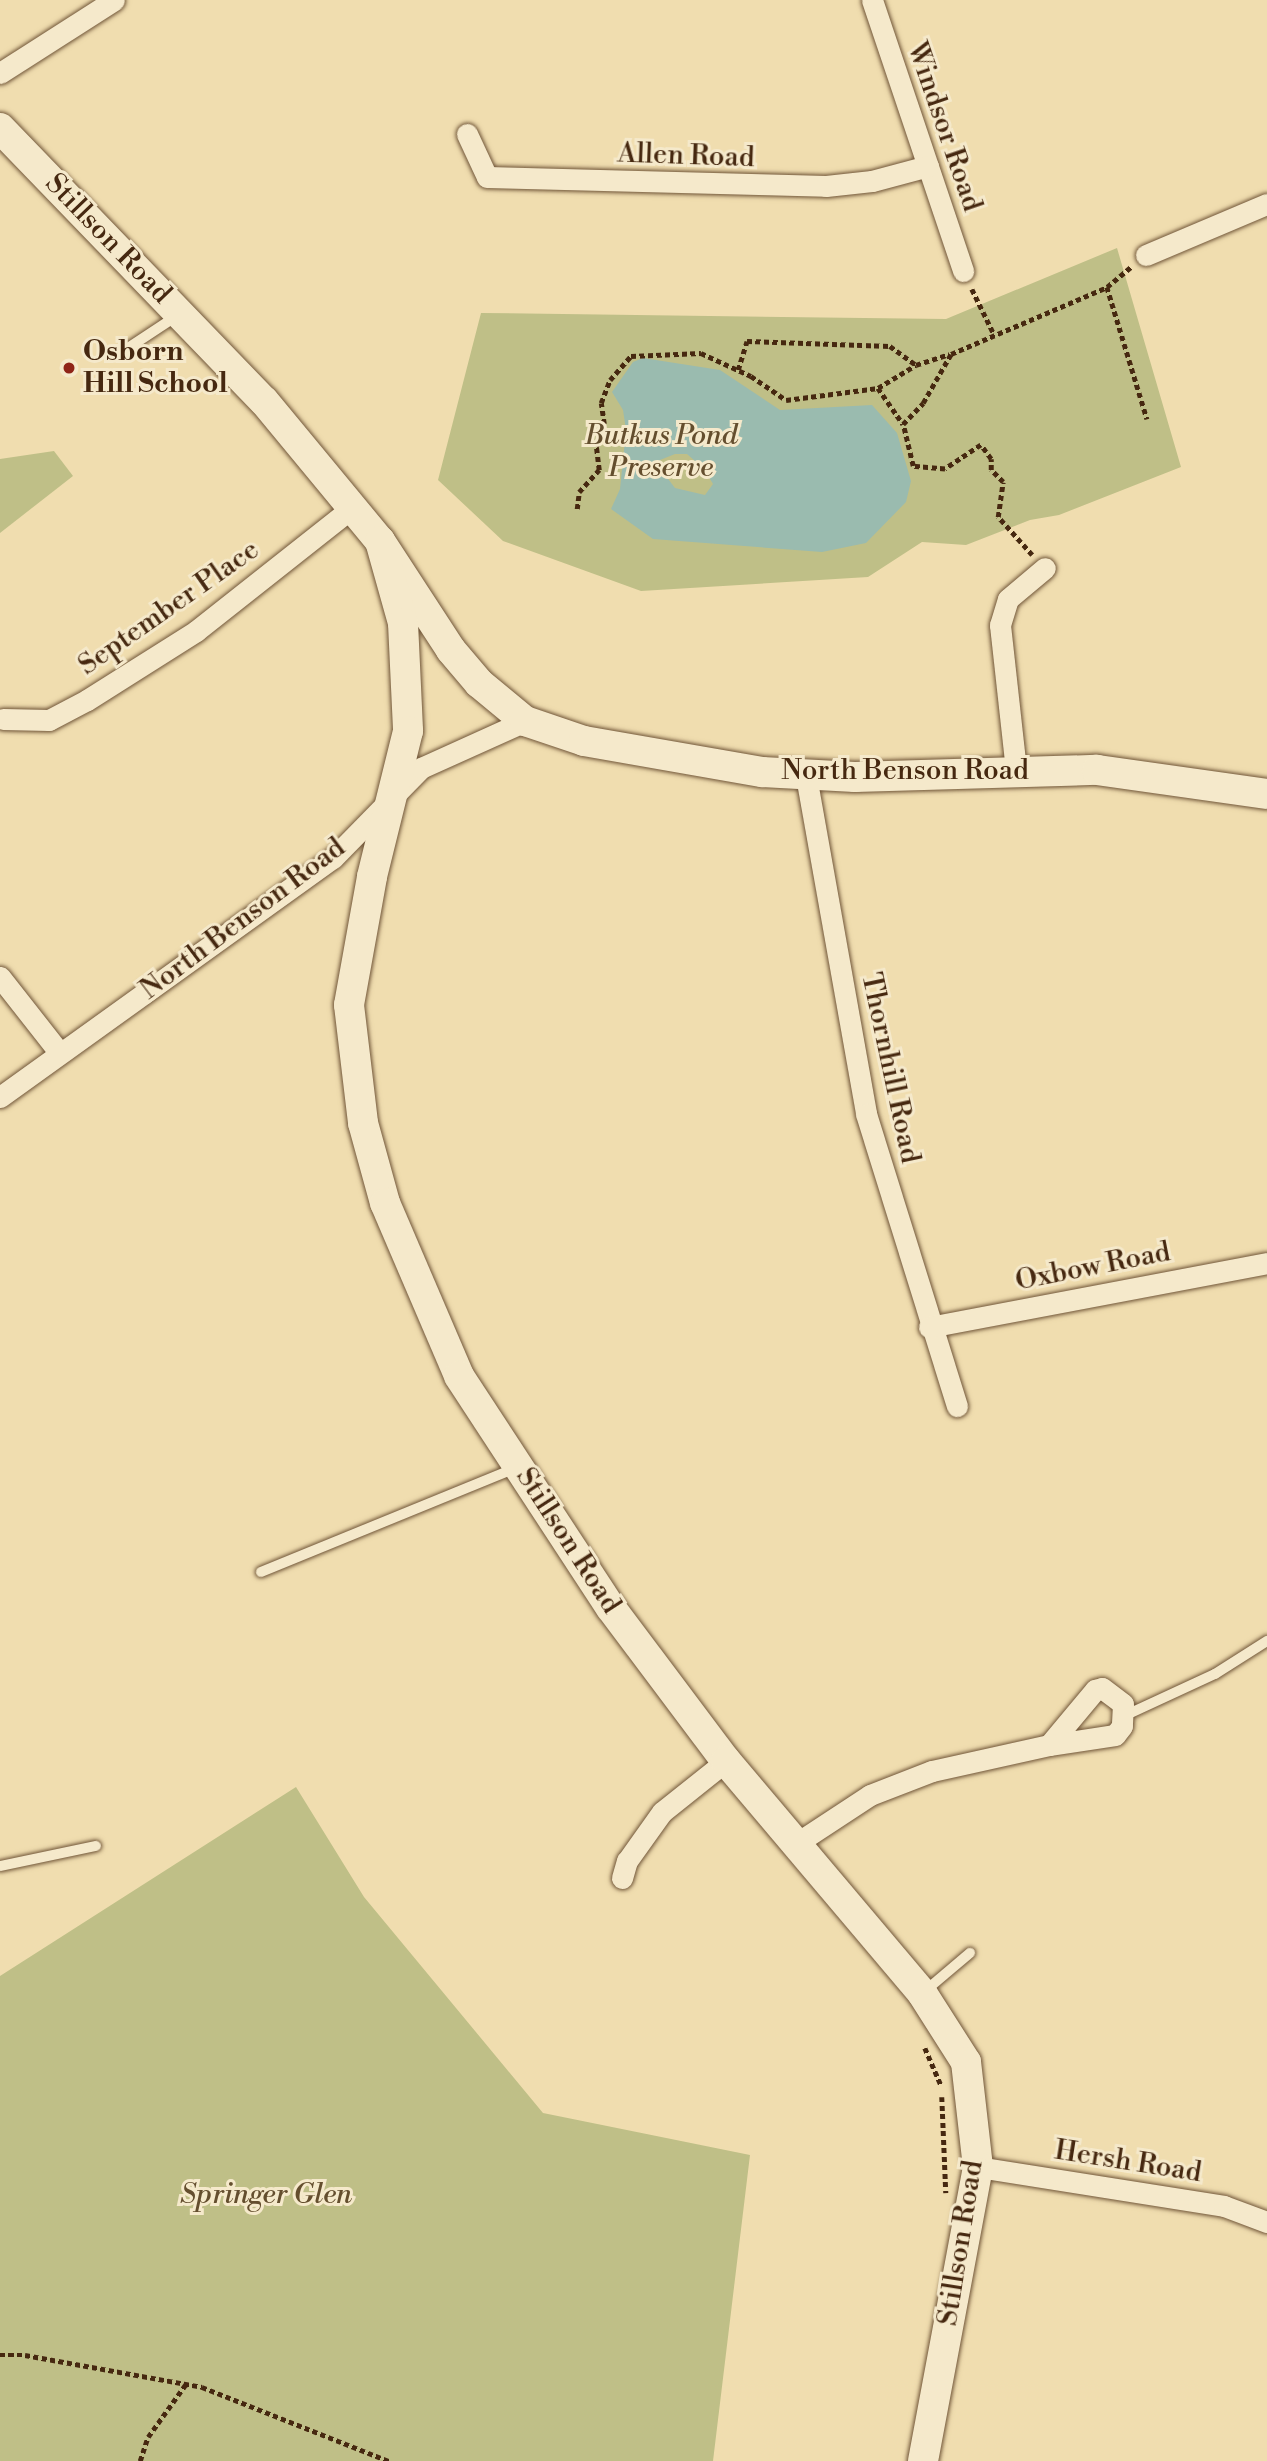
<!DOCTYPE html>
<style>
body{margin:0}
#map{position:relative;width:1267px;height:2461px;overflow:hidden;background:#f0ddaf;font-family:"Libre Bodoni",serif}
div>[style]{position:absolute}
[style*='--x']{left:calc(var(--x)*1px);top:calc(var(--y)*1px);width:calc(var(--w)*1px);rotate:calc(var(--a)*1deg)}
.green>*{inset:0;background:#bfbf87}
.water>*{inset:0;background:#9abbaf}
.path>*{height:4.5px;margin-top:-2.25px;transform-origin:0;background:repeating-linear-gradient(90deg,#462810 0 5px,transparent 0 8.5px)}
.roads{filter:drop-shadow(0 0 2px #705538) drop-shadow(0 0 2px #705538)}
.lane>*{height:10px;margin:-5px;padding:0 5px;transform-origin:5px;border-radius:5px;background:#f5e9cb}
.street>*{height:21px;margin:-10.5px;padding:0 10.5px;transform-origin:10.5px;border-radius:10.5px;background:#f5e9cb}
.secondary>*{height:30px;margin:-15px;padding:0 15px;transform-origin:15px;border-radius:15px;background:#f5e9cb}
.dots>*{width:19px;height:19px;translate:-50% -50%;box-sizing:border-box;border:4px solid #f5e9cb;border-radius:50%}
span{translate:-50% -50%;white-space:nowrap;text-align:center;line-height:1.15;-webkit-text-stroke:6px #f5e9cb;paint-order:stroke}
.street-label{font-size:28px;color:#462810}
.poi-label{font-size:28px;color:#462810;font-weight:700}
.left{translate:0 -50%;text-align:left}
.park-label{font-size:28px;color:#644e2e;font-style:italic}
</style>
<div id="map">
<div class="green">
<div style="clip-path:polygon(1117px 248px,1181px 467px,1059px 515px,1030px 520px,966px 545px,922px 542px,868px 577px,641px 591px,503px 541px,438px 480px,481px 313px,946px 319px)"></div>
<div style="clip-path:polygon(54px 451px,73px 476px,0 533px,0 459px)"></div>
<div style="clip-path:polygon(296px 1787px,364px 1897px,543px 2113px,750px 2155px,713px 2461px,0 2461px,0 1976px)"></div>
</div>
<div class="water">
<div style="clip-path:polygon(evenodd,643px 358px,720px 370px,780px 410px,872px 405px,897px 433px,911px 481px,906px 502px,866px 543px,822px 552px,653px 539px,611px 509px,620px 489px,626px 430px,623px 410px,612px 392px,633px 362px,643px 358px,675px 454px,687px 454px,704px 469px,713px 484px,705px 495px,675px 488px,662px 471px,660px 460px,675px 454px)"></div>
</div>
<div class="path">
<div style="--x:1107;--y:287;--w:138;--a:73.1"></div>
<div style="--x:972;--y:289;--w:48;--a:64"></div>
<div style="--x:738;--y:370;--w:30;--a:-73"></div>
<div style="--x:747;--y:341;--w:143;--a:2"></div>
<div style="--x:890;--y:346;--w:32;--a:36"></div>
<div style="--x:878;--y:388;--w:44;--a:-31.2"></div>
<div style="--x:916;--y:365;--w:35;--a:-18"></div>
<div style="--x:577;--y:509;--w:17;--a:-83"></div>
<div style="--x:579;--y:492;--w:30;--a:-48"></div>
<div style="--x:599;--y:470;--w:23;--a:-97"></div>
<div style="--x:596;--y:447;--w:24;--a:-71"></div>
<div style="--x:604;--y:424;--w:21;--a:-98"></div>
<div style="--x:601;--y:403;--w:25;--a:-69"></div>
<div style="--x:610;--y:380;--w:32;--a:-49"></div>
<div style="--x:631;--y:356;--w:70;--a:-2.5"></div>
<div style="--x:701;--y:353;--w:55;--a:24.7"></div>
<div style="--x:751;--y:376;--w:42;--a:34.4"></div>
<div style="--x:786;--y:400;--w:93;--a:-7.4"></div>
<div style="--x:878;--y:388;--w:44;--a:55.2"></div>
<div style="--x:1032;--y:555;--w:51;--a:-131.8"></div>
<div style="--x:998;--y:517;--w:35;--a:-82"></div>
<div style="--x:1003;--y:482;--w:17;--a:-135"></div>
<div style="--x:991;--y:470;--w:11;--a:-90"></div>
<div style="--x:991;--y:459;--w:17;--a:-126"></div>
<div style="--x:981;--y:445;--w:43;--a:146.3"></div>
<div style="--x:945;--y:469;--w:32;--a:-175"></div>
<div style="--x:913;--y:466;--w:43;--a:-103.4"></div>
<div style="--x:903;--y:424;--w:29;--a:-46"></div>
<div style="--x:923;--y:403;--w:56;--a:-60.3"></div>
<div style="--x:951;--y:354;--w:170;--a:-23.2"></div>
<div style="--x:1107;--y:287;--w:31;--a:-40"></div>
<div style="--x:925;--y:2048;--w:40;--a:66.6"></div>
<div style="--x:942;--y:2097;--w:96;--a:87.6"></div>
<div style="--x:0;--y:2355;--w:25;--a:0"></div>
<div style="--x:25;--y:2355;--w:180;--a:10.2"></div>
<div style="--x:202;--y:2387;--w:201;--a:21.6"></div>
<div style="--x:140;--y:2461;--w:25;--a:-72"></div>
<div style="--x:148;--y:2437;--w:65;--a:-54.4"></div>
</div>
<div class="roads">
<div class="lane">
<div style="--x:125;--y:350;--w:64;--a:-33.4"></div>
<div style="--x:261;--y:1572;--w:275;--a:-22.2"></div>
<div style="--x:1124;--y:1716;--w:100;--a:-24.8"></div>
<div style="--x:1215;--y:1674;--w:62;--a:-32.4"></div>
<div style="--x:0;--y:1866;--w:98;--a:-11.8"></div>
<div style="--x:925;--y:1991;--w:59;--a:-40.2"></div>
</div>
<div class="street">
<div style="--x:872;--y:0;--w:286;--a:71.4"></div>
<div style="--x:0;--y:73;--w:135;--a:-32.6"></div>
<div style="--x:467;--y:134;--w:47;--a:65.1"></div>
<div style="--x:487;--y:177;--w:339;--a:1.5"></div>
<div style="--x:826;--y:186;--w:46;--a:-6.2"></div>
<div style="--x:872;--y:181;--w:58;--a:-15"></div>
<div style="--x:1146;--y:255;--w:131;--a:-22.9"></div>
<div style="--x:3;--y:719;--w:46;--a:1.2"></div>
<div style="--x:49;--y:720;--w:43;--a:-27.8"></div>
<div style="--x:87;--y:700;--w:129;--a:-32.3"></div>
<div style="--x:196;--y:631;--w:200;--a:-38.3"></div>
<div style="--x:1016;--y:770;--w:146;--a:-96.3"></div>
<div style="--x:1000;--y:625;--w:27;--a:-73"></div>
<div style="--x:1008;--y:599;--w:48;--a:-40"></div>
<div style="--x:806;--y:776;--w:343;--a:79.9"></div>
<div style="--x:866;--y:1114;--w:306;--a:72.7"></div>
<div style="--x:0;--y:977;--w:95;--a:51.8"></div>
<div style="--x:0;--y:1097;--w:410;--a:-35.7"></div>
<div style="--x:333;--y:858;--w:126;--a:-45.6"></div>
<div style="--x:421;--y:768;--w:114;--a:-24.3"></div>
<div style="--x:929;--y:1327;--w:344;--a:-10.7"></div>
<div style="--x:797;--y:1843;--w:87;--a:-33.3"></div>
<div style="--x:870;--y:1795;--w:66;--a:-21.2"></div>
<div style="--x:932;--y:1771;--w:120;--a:-12.5"></div>
<div style="--x:1049;--y:1745;--w:72;--a:-50.1"></div>
<div style="--x:1095;--y:1690;--w:7;--a:-16"></div>
<div style="--x:1102;--y:1688;--w:26;--a:37"></div>
<div style="--x:1123;--y:1704;--w:22;--a:93"></div>
<div style="--x:1122;--y:1726;--w:11;--a:128"></div>
<div style="--x:1115;--y:1735;--w:67;--a:171.4"></div>
<div style="--x:622;--y:1878;--w:18;--a:-74"></div>
<div style="--x:627;--y:1861;--w:60;--a:-54.5"></div>
<div style="--x:662;--y:1812;--w:82;--a:-38.6"></div>
<div style="--x:978;--y:2167;--w:249;--a:9"></div>
<div style="--x:1224;--y:2206;--w:46;--a:20.4"></div>
</div>
<div class="secondary">
<div style="--x:0;--y:128;--w:380;--a:46"></div>
<div style="--x:264;--y:401;--w:182;--a:50.4"></div>
<div style="--x:380;--y:541;--w:130;--a:56.9"></div>
<div style="--x:451;--y:650;--w:43;--a:49.7"></div>
<div style="--x:479;--y:683;--w:60;--a:39.6"></div>
<div style="--x:525;--y:721;--w:62;--a:18.7"></div>
<div style="--x:584;--y:741;--w:181;--a:9.9"></div>
<div style="--x:762;--y:772;--w:93;--a:3.1"></div>
<div style="--x:855;--y:777;--w:242;--a:-1.7"></div>
<div style="--x:1097;--y:770;--w:172;--a:8"></div>
<div style="--x:380;--y:541;--w:85;--a:74.3"></div>
<div style="--x:403;--y:623;--w:108;--a:87.3"></div>
<div style="--x:408;--y:731;--w:150;--a:103.9"></div>
<div style="--x:372;--y:877;--w:130;--a:100.2"></div>
<div style="--x:349;--y:1005;--w:119;--a:83.2"></div>
<div style="--x:363;--y:1123;--w:83;--a:74.6"></div>
<div style="--x:385;--y:1203;--w:188;--a:66.8"></div>
<div style="--x:459;--y:1376;--w:277;--a:56.8"></div>
<div style="--x:611;--y:1608;--w:191;--a:53.1"></div>
<div style="--x:726;--y:1761;--w:304;--a:49.8"></div>
<div style="--x:922;--y:1993;--w:82;--a:57.5"></div>
<div style="--x:966;--y:2062;--w:106;--a:83.5"></div>
<div style="--x:978;--y:2167;--w:299;--a:100.6"></div>
</div>
</div>
<div class="dots">
<div style="left:69px;top:368px;background:#8f2418"></div>
</div>
<div class="street-label">
<span style="left:944px;top:127px;rotate:71deg">Windsor Road</span>
<span style="left:686px;top:156px;rotate:2deg">Allen Road</span>
<span style="left:108px;top:239px;rotate:46deg">Stillson Road</span>
<span style="left:169px;top:608px;rotate:-35deg">September Place</span>
<span style="left:905px;top:771px">North Benson Road</span>
<span style="left:243px;top:919px;rotate:-37deg">North Benson Road</span>
<span style="left:890px;top:1068px;rotate:78deg">Thornhill Road</span>
<span style="left:1093px;top:1267px;rotate:-11deg">Oxbow Road</span>
<span style="left:568px;top:1541px;rotate:57deg">Stillson Road</span>
<span style="left:1128px;top:2162px;rotate:9deg">Hersh Road</span>
<span style="left:961px;top:2243px;rotate:-81deg">Stillson Road</span>
</div>
<div class="poi-label">
<span class="left" style="left:83px;top:368px">Osborn<br>Hill School</span>
</div>
<div class="park-label">
<span style="left:661px;top:452px">Butkus Pond<br>Preserve</span>
<span style="left:266px;top:2195px">Springer Glen</span>
</div>
</div>
